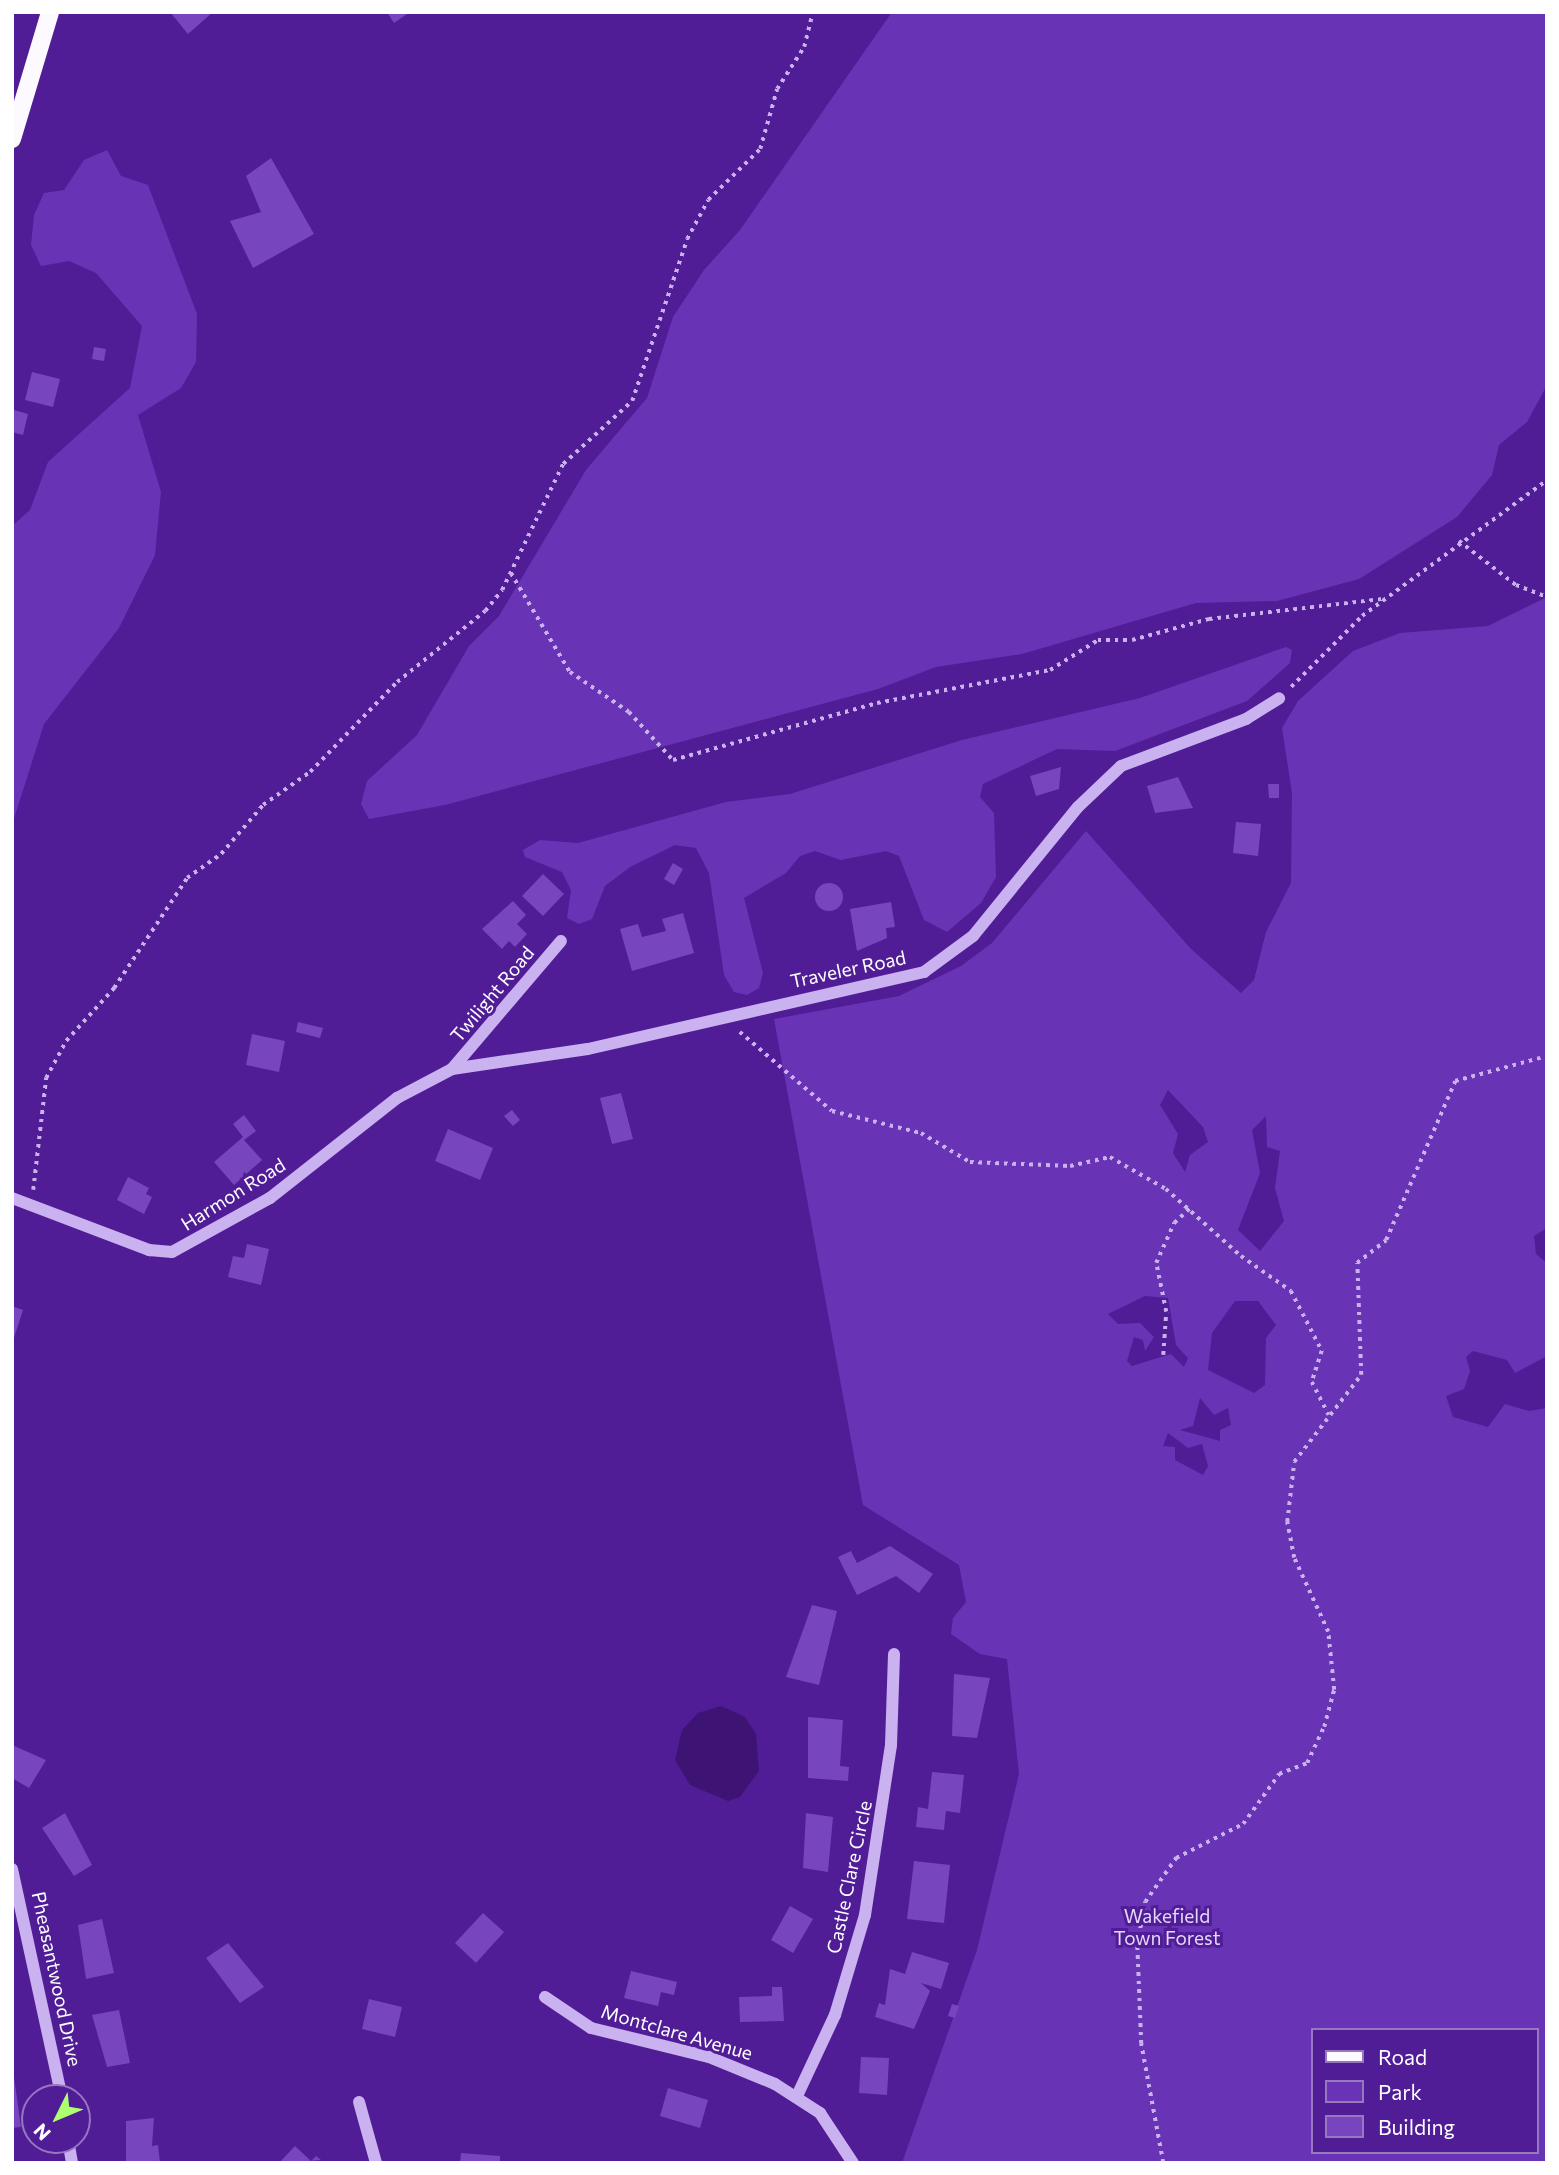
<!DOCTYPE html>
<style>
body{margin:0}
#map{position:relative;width:1559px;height:2175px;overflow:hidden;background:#501d96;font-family:Commissioner,sans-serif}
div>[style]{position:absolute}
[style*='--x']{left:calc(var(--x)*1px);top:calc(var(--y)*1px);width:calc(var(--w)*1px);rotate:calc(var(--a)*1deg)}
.green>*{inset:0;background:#6834b5}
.water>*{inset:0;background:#3d1474}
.building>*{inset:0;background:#7745bd}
.round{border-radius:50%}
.path>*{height:3.5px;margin-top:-1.75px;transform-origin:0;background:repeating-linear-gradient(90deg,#cab1ef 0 3.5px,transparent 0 8.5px)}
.minor>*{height:12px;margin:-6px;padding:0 6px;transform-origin:6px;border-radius:6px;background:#cab1ef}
.major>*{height:18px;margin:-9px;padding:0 9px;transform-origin:9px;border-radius:9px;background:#fcf9ff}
span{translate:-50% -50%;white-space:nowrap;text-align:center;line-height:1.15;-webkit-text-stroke:6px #501d96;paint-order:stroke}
.street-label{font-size:19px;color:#fff}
.park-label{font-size:19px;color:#e5d7fb}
.frame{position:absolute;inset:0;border:14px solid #fff;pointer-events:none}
.legend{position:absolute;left:1311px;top:2028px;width:228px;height:126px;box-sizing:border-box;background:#501d96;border:2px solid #9677c0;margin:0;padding:9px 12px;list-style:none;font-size:21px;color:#fff}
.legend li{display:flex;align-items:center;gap:14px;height:35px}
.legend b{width:35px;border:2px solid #9677c0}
.north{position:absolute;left:21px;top:2084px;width:70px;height:70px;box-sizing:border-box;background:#501d96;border:2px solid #9677c0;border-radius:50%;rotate:227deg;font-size:19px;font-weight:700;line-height:28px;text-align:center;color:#fff}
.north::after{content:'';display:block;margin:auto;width:24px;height:32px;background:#adff6f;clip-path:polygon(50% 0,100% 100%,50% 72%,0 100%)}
</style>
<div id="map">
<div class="green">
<div style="clip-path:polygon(892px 12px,1547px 12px,1547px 385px,1527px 422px,1499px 445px,1492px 475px,1457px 517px,1359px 579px,1277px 601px,1196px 603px,1022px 654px,936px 667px,878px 689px,445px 805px,369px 819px,361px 804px,367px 781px,417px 735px,469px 646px,499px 616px,586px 470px,647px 398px,673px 317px,704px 270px,740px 230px)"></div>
<div style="clip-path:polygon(107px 150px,121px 176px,148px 185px,197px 314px,196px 362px,181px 388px,138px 415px,161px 492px,155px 555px,119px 628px,44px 724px,12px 825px,12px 526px,30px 510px,48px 462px,130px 388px,142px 326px,96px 273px,69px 261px,41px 266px,31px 245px,34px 215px,44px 193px,64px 190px,84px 160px)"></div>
<div style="clip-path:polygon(evenodd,1547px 597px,1547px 1228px,1534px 1236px,1536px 1254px,1547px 1263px,1547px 1356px,1515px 1373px,1507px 1360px,1473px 1351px,1466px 1357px,1470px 1371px,1464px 1389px,1446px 1396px,1453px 1417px,1488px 1427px,1505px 1404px,1529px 1411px,1547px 1408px,1547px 2163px,902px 2163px,977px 1950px,1019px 1774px,1007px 1659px,980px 1654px,951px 1634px,953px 1618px,966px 1602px,959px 1565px,863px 1505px,774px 1019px,899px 996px,961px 966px,992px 943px,1086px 831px,1191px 949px,1241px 993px,1254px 980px,1266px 932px,1291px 883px,1292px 793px,1282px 728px,1298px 701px,1353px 651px,1400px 633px,1488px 626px,1547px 597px,1168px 1090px,1203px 1127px,1208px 1142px,1190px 1155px,1185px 1172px,1173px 1153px,1178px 1134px,1160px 1105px,1168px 1090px,1547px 597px,1266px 1116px,1267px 1147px,1280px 1151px,1275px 1188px,1284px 1221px,1260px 1251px,1238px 1230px,1260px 1173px,1252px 1130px,1266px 1116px,1547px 597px,1145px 1296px,1168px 1298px,1176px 1345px,1188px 1358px,1184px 1367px,1171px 1354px,1132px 1366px,1127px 1361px,1134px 1337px,1143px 1340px,1145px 1351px,1154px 1337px,1140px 1323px,1118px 1324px,1108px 1314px,1145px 1296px,1547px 597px,1235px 1301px,1258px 1301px,1276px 1325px,1266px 1338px,1265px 1385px,1254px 1393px,1208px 1370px,1212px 1333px,1235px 1301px,1547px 597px,1200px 1398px,1214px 1415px,1228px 1408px,1231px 1425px,1220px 1430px,1220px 1441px,1180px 1430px,1193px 1426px,1200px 1398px,1547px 597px,1168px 1433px,1188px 1448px,1202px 1444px,1208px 1466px,1203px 1475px,1175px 1460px,1175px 1447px,1163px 1446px,1168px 1433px,1547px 597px,1312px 2030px,1536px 2030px,1536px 2152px,1312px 2152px,1312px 2030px)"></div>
<div style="clip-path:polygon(1286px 647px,1292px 650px,1290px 663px,1247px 701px,1115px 751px,1057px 749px,983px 784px,980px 797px,994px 813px,996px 877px,981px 903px,947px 932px,924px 920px,899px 856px,886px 851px,841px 860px,815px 851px,800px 856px,786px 873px,744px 898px,763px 973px,759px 988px,747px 995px,734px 992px,724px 975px,709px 873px,696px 848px,675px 845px,630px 867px,605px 886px,592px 919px,579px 924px,567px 918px,571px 890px,562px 872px,525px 857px,523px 850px,540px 840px,578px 843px,726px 802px,790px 794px,962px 740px,1140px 698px)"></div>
</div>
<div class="water">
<div style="clip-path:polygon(721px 1706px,745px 1717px,756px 1734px,759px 1771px,740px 1797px,728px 1801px,690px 1785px,675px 1760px,682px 1730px,698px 1713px)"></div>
</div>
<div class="building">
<div style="clip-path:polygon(170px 12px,213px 12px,188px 34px)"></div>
<div style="clip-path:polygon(387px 12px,410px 12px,394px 23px)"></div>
<div style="clip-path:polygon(271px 158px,314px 234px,253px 268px,230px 221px,261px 212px,246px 176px)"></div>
<div style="clip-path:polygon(94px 347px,106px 349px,104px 361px,92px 359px)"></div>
<div style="clip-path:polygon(32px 372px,60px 379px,53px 407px,25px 400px)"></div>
<div style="clip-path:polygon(12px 400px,14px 410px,28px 414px,23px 435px,12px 432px)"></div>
<div style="clip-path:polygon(1061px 767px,1059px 789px,1036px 796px,1030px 776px)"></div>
<div style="clip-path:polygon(1178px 777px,1193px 808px,1155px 813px,1147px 786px)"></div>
<div style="clip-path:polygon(1268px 784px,1279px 784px,1279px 798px,1269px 798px)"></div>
<div style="clip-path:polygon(1236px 822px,1261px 824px,1258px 856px,1233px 853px)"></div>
<div style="clip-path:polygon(673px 863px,683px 869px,674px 885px,664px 879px)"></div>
<div style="clip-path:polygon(543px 874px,564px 894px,543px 916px,522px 896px)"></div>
<div class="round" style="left:815px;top:883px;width:28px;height:28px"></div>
<div style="clip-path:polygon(513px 901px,526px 915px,517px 924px,527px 934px,515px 947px,509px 941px,502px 949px,482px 929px)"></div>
<div style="clip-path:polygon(891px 902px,895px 927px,886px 928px,887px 938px,857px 951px,850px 909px)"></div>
<div style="clip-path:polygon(683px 913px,694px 953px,632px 971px,620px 929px,638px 924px,642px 937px,666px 931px,662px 919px)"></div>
<div style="clip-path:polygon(298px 1022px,323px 1028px,320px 1038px,296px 1032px)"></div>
<div style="clip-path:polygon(252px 1034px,285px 1041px,279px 1072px,246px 1065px)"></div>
<div style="clip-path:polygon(621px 1093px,633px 1139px,612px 1144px,600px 1098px)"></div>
<div style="clip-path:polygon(512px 1110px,520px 1120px,513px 1126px,504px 1116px)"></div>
<div style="clip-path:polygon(244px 1115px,256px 1131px,244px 1140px,262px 1160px,234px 1185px,214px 1162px,243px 1137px,233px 1124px)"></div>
<div style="clip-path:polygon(448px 1129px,493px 1148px,480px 1180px,435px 1161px)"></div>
<div style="clip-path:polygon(128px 1177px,149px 1188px,146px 1194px,152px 1197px,144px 1214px,117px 1200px)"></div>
<div style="clip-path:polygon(247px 1244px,269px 1249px,261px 1285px,228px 1277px,233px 1256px,244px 1258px)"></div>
<div style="clip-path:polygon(12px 1306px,23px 1310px,13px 1341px,12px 1341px)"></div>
<div style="clip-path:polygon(890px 1546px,933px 1574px,919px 1593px,896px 1576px,857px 1595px,838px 1557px,851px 1551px,857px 1563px)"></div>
<div style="clip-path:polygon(812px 1605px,837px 1611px,819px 1685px,786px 1677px)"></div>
<div style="clip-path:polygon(954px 1674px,990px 1678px,977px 1738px,952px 1736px)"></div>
<div style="clip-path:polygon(808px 1717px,843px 1720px,840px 1766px,849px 1767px,848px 1781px,808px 1778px)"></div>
<div style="clip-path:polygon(12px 1745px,46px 1760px,29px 1788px,12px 1778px)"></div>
<div style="clip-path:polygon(932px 1772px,964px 1775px,960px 1813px,946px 1811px,944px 1830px,916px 1827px,918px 1807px,928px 1809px)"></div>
<div style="clip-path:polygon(65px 1813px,92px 1865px,74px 1876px,42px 1828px)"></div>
<div style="clip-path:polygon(806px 1813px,833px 1817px,828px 1872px,803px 1868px)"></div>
<div style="clip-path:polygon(914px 1861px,950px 1865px,944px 1923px,907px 1919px)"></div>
<div style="clip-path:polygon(790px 1906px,813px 1919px,793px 1953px,771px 1940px)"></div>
<div style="clip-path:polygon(483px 1913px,504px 1932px,476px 1963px,455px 1943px)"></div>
<div style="clip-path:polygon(102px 1919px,114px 1973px,86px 1979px,78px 1925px)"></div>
<div style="clip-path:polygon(228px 1943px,264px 1987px,240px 2003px,206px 1958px)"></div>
<div style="clip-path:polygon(912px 1952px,949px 1963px,941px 1989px,921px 1983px,930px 1991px,914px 2029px,875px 2017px,879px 2003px,885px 2005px,890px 1969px,905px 1974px)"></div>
<div style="clip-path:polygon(631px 1971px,677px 1982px,674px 1995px,661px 1992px,658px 2006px,624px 1998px)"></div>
<div style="clip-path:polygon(772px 1987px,782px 1987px,784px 2021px,740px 2022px,739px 1997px,772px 1996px)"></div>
<div style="clip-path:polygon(369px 1999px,402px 2007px,395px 2037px,362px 2029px)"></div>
<div style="clip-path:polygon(952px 2004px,959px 2006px,955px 2018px,948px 2016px)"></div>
<div style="clip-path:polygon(119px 2010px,130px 2063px,107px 2067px,92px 2015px)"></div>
<div style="clip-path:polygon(861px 2057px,889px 2058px,887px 2095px,859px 2093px)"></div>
<div style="clip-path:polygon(12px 2063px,21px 2127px,12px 2128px)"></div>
<div style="clip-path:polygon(668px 2088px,708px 2100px,700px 2128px,660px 2116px)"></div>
<div style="clip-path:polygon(154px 2118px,152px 2146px,158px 2145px,160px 2163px,126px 2163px,126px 2121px)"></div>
<div style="clip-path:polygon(295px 2146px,311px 2161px,316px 2156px,321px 2160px,279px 2163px)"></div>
<div style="clip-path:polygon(461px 2153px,500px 2156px,500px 2163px,460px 2163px)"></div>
</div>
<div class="path">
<div style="--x:1459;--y:541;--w:72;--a:37.7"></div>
<div style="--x:1516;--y:585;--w:33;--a:21"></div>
<div style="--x:511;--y:573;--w:115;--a:59.2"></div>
<div style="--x:570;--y:672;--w:71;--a:34.1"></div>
<div style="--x:629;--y:712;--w:65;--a:47.5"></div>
<div style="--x:673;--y:760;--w:212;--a:-15.6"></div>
<div style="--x:877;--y:703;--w:176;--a:-10.8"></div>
<div style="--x:1050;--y:670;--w:57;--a:-32"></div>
<div style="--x:1098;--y:640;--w:34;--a:0"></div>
<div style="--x:1132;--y:640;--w:80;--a:-15.3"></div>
<div style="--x:1209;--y:619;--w:175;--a:-6.6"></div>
<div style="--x:1291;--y:687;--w:100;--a:-45"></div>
<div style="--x:1362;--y:616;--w:230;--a:-36.3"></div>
<div style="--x:740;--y:1032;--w:121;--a:40.7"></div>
<div style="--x:832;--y:1111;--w:92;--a:13.9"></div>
<div style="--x:921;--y:1133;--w:57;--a:30.6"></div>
<div style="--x:970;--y:1162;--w:100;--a:2.3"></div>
<div style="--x:1070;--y:1166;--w:41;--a:-12.7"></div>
<div style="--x:1110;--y:1157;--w:64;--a:29.7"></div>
<div style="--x:1166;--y:1189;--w:101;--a:41.8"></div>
<div style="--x:1241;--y:1256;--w:61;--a:35"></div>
<div style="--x:1291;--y:1291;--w:68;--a:62.7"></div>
<div style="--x:1322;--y:1351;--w:33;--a:108"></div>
<div style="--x:1312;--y:1382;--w:37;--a:63"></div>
<div style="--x:33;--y:1190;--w:113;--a:-83.4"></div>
<div style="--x:46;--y:1078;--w:42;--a:-61.6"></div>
<div style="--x:66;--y:1041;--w:72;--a:-47.8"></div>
<div style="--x:114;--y:988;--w:132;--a:-56.4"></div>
<div style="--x:187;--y:878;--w:42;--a:-35.2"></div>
<div style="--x:221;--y:854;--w:65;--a:-49.4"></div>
<div style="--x:263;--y:805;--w:57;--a:-35.1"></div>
<div style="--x:310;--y:772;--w:125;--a:-46"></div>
<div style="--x:397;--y:682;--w:113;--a:-38.9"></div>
<div style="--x:485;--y:611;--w:27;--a:-51"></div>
<div style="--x:502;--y:590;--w:140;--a:-64.2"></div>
<div style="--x:563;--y:464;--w:93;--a:-42.4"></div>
<div style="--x:632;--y:401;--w:171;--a:-71.2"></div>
<div style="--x:687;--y:239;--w:44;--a:-61.7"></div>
<div style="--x:708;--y:200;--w:73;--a:-44.4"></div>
<div style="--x:760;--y:149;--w:62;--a:-74.2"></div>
<div style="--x:777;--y:89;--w:50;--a:-57.3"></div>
<div style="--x:804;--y:47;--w:36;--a:-76"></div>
<div style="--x:1163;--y:1355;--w:43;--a:-86"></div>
<div style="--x:1166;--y:1312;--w:50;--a:-101.5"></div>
<div style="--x:1156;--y:1263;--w:44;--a:-65.8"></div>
<div style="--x:1174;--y:1223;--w:22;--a:-43"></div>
<div style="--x:1163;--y:2163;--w:121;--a:-100.5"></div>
<div style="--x:1141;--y:2044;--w:99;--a:-92.3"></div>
<div style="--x:1137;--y:1945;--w:44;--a:-79.5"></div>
<div style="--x:1145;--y:1902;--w:54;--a:-54.8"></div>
<div style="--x:1176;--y:1858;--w:75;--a:-26.9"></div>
<div style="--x:1243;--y:1824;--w:62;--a:-54.2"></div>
<div style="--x:1279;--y:1774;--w:30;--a:-21"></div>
<div style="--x:1307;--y:1763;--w:40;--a:-65"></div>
<div style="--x:1324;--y:1727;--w:38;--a:-75"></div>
<div style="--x:1334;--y:1690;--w:58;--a:-95.9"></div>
<div style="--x:1328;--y:1632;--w:81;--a:-114.7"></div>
<div style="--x:1294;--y:1558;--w:37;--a:-101"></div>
<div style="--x:1287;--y:1522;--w:60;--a:-83.3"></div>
<div style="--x:1294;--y:1462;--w:110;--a:-52.4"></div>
<div style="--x:1361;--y:1375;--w:112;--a:-92"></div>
<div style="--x:1357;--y:1263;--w:37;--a:-38"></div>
<div style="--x:1386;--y:1240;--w:173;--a:-66.5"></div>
<div style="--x:1455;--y:1081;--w:95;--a:-15.2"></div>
</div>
<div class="minor">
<div style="--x:452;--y:1069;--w:168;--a:-49.6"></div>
<div style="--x:12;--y:1198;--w:147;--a:20.8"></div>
<div style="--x:149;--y:1250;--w:23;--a:5"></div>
<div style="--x:172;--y:1252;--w:112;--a:-28.9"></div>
<div style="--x:270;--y:1198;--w:162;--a:-38.2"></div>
<div style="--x:397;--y:1098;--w:62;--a:-27.8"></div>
<div style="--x:452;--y:1069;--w:137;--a:-8.4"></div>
<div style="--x:588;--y:1049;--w:345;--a:-12.9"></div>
<div style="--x:924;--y:972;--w:61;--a:-36.3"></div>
<div style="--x:973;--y:936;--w:166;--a:-50.9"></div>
<div style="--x:1078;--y:807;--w:59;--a:-43.6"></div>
<div style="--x:1121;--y:766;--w:134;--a:-20.6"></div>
<div style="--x:1246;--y:719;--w:39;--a:-32"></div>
<div style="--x:12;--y:1869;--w:234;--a:77.7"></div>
<div style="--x:545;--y:1997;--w:55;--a:34"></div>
<div style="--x:591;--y:2028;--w:122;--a:13.8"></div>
<div style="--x:709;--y:2057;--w:71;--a:22.2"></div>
<div style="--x:775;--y:2084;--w:54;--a:32.8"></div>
<div style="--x:820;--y:2113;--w:60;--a:56.6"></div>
<div style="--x:797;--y:2096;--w:89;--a:-64.9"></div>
<div style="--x:835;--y:2015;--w:104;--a:-73.3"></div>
<div style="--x:865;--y:1915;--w:172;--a:-81.3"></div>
<div style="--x:891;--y:1745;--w:91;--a:-88.1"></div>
<div style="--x:359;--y:2102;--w:63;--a:74.4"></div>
<div style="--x:68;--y:2140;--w:23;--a:80"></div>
</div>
<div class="major">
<div style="--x:12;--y:139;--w:133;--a:-73.3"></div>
</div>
<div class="street-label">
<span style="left:848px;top:969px;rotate:-12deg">Traveler Road</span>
<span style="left:492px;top:994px;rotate:-50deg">Twilight Road</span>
<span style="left:233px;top:1194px;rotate:-32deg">Harmon Road</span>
<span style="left:849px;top:1877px;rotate:-78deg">Castle Clare Circle</span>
<span style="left:57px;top:1979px;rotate:78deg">Pheasantwood Drive</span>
<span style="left:677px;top:2032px;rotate:16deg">Montclare Avenue</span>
</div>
<div class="park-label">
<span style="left:1167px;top:1927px">Wakefield<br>Town Forest</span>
</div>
<div class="frame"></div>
<ul class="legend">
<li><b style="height:9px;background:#fcf9ff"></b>Road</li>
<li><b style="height:19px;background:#6834b5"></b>Park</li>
<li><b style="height:19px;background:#7745bd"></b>Building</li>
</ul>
<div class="north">N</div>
</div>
